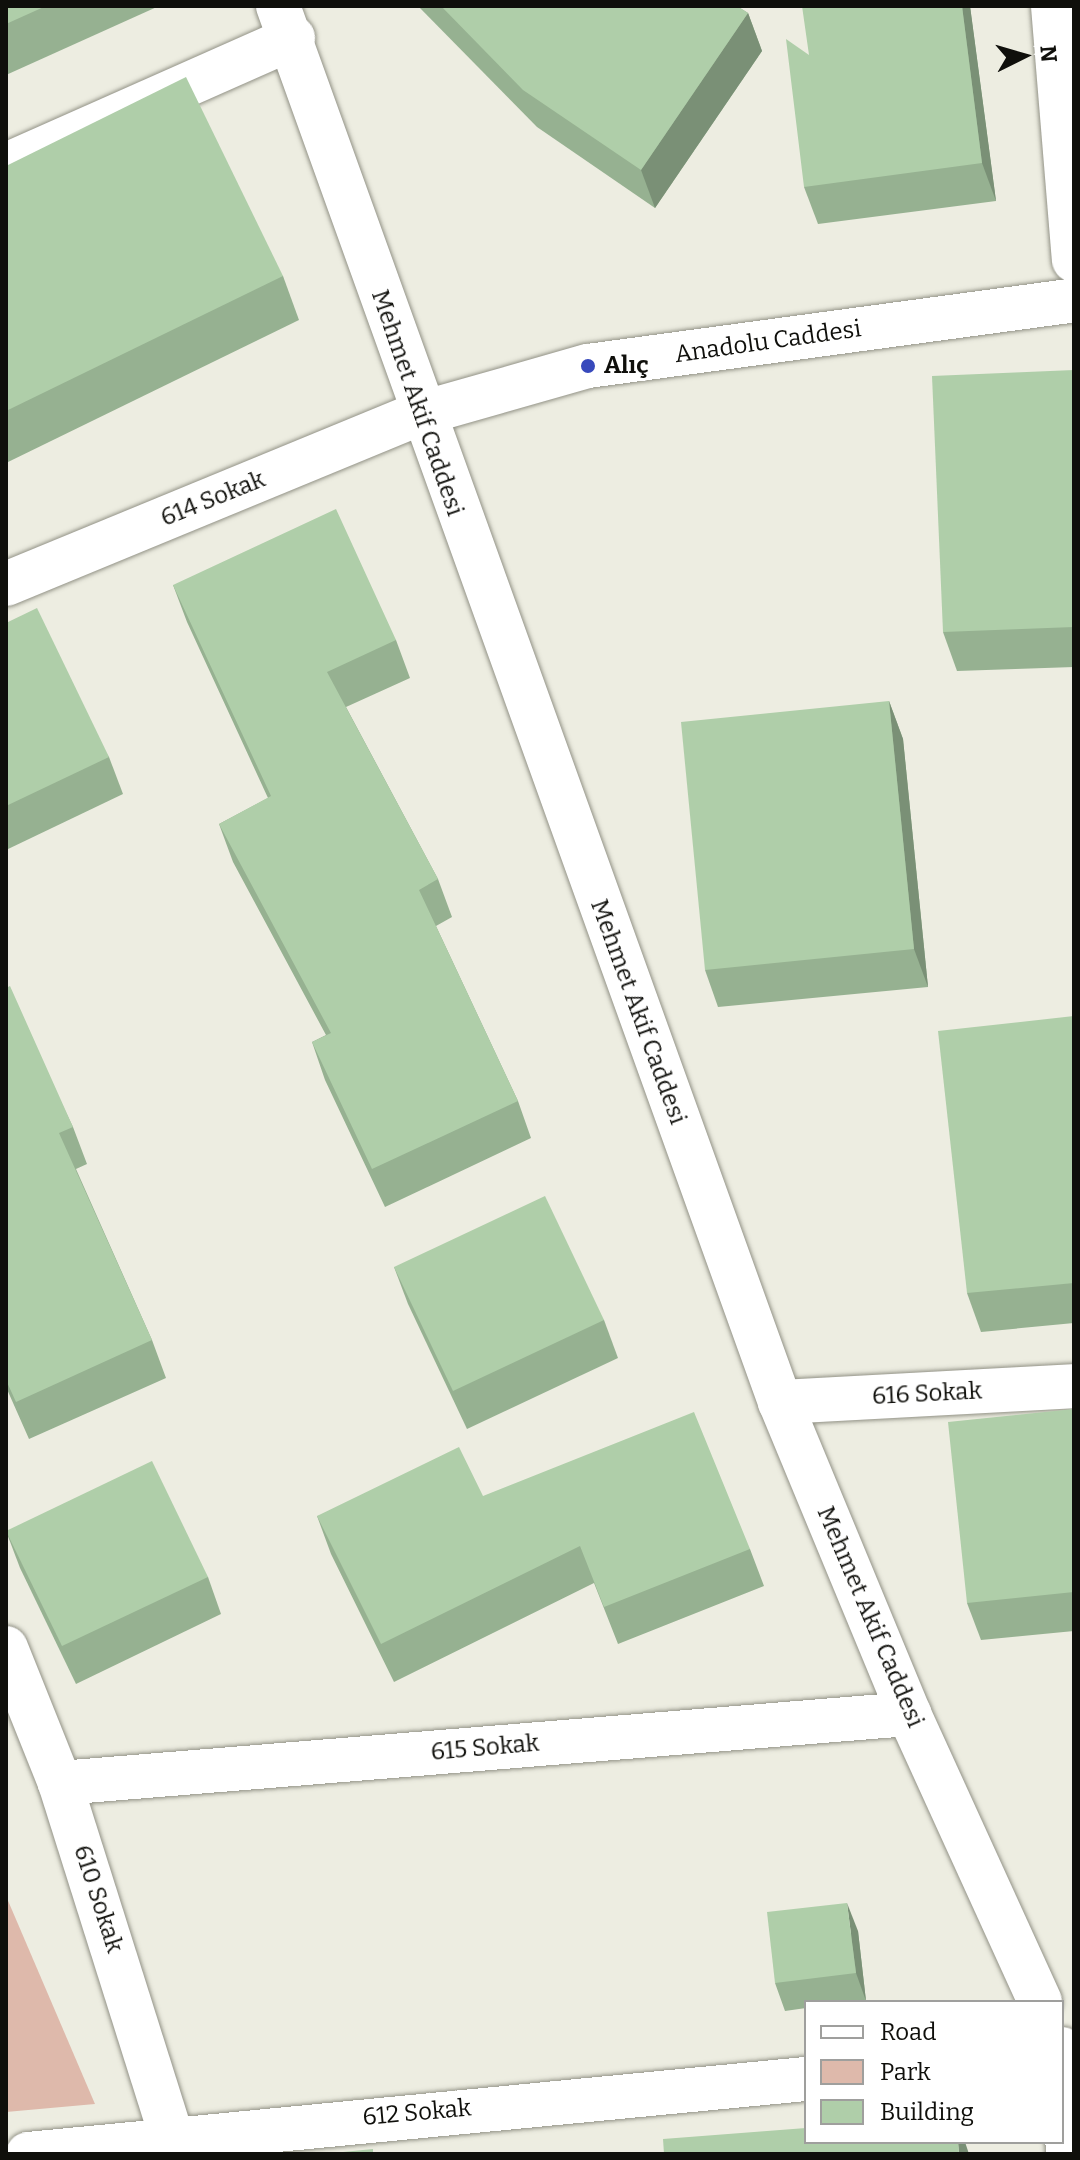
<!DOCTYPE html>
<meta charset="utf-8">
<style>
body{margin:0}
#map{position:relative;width:1080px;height:2160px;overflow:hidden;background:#edede1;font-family:Bitter,serif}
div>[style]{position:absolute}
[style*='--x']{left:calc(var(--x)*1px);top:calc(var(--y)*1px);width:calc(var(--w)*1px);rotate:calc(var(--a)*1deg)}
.green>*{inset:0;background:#deb9ab}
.roads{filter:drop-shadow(0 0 2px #929286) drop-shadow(0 0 2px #929286)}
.minor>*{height:44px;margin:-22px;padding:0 22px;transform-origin:22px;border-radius:22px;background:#fff}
.tertiary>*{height:44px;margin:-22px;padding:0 22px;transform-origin:22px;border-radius:22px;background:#fff}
.wall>*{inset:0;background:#96b191}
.shaded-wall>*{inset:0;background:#7a9076}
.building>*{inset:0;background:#afcea9}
.dots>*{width:22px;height:22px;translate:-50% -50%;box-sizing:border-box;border:4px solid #fff;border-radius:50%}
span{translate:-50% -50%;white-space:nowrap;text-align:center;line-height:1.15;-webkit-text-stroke:6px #fff;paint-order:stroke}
.street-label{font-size:24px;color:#0f0f0b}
.poi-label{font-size:24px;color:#0f0f0b;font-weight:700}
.left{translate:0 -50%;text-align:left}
.frame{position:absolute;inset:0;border:8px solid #0f0f0b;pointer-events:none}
.legend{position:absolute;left:804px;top:2000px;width:260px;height:144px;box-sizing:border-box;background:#fff;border:2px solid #9f9f9d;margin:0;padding:10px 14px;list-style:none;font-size:24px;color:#0f0f0b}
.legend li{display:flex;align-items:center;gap:16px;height:40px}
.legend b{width:40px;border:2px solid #9f9f9d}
.north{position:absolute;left:984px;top:16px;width:80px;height:80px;-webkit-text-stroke:6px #fff;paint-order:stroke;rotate:85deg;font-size:22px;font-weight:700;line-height:32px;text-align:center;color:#0f0f0b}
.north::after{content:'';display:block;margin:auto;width:28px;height:36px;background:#0f0f0b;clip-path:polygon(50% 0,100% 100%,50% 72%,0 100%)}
</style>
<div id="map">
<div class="green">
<div style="clip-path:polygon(6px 1896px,95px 2104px,6px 2112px)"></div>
</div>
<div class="roads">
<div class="minor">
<div style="--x:1053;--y:6;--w:255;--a:85.3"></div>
<div style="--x:6;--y:165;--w:314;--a:-23.9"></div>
<div style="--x:6;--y:584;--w:447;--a:-22.4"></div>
<div style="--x:780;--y:1402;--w:294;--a:-3.1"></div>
<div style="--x:6;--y:1648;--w:145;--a:68.2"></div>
<div style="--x:60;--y:1783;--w:389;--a:72.5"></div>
<div style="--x:60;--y:1783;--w:852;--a:-4.65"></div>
<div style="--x:28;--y:2154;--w:782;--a:-5.51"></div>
</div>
<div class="tertiary">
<div style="--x:278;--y:6;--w:1484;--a:70.22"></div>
<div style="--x:780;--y:1402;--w:338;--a:67.5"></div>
<div style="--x:909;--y:1714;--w:316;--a:65.5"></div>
<div style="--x:419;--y:414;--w:176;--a:-15.9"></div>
<div style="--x:588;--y:366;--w:490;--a:-7.7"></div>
<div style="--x:1062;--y:2049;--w:105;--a:86.7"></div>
</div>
</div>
<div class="wall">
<div style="clip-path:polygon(6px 6px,159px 6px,6px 75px)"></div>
<div style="clip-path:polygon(418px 6px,737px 6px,748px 13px,762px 51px,655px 208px,537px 127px)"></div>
<div style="clip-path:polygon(970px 6px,996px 201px,818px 224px,804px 187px,809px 55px)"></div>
<div style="clip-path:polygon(6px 166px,283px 276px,299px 320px,6px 463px)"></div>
<div style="clip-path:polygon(1074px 370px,1074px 667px,957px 671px,943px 632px)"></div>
<div style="clip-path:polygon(173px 585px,396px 640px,410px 678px,346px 707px,438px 879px,452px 917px,436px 926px,518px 1101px,531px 1138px,385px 1207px,325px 1080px,312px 1042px,326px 1035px,233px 862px,219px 824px,268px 798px,187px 622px)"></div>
<div style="clip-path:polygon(6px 623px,109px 757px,123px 794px,6px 850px)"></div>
<div style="clip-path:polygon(889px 701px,903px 739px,928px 987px,718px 1007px,705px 970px)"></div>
<div style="clip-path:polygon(6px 988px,73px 1127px,87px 1164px,76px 1169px,152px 1340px,166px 1378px,29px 1439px,6px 1387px)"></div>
<div style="clip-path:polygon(1074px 1016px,1074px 1323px,981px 1332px,967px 1293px)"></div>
<div style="clip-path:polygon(394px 1267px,604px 1320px,618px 1358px,467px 1429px,408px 1304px)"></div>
<div style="clip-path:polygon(1074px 1409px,1074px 1631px,981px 1640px,967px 1603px)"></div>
<div style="clip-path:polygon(483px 1496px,750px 1549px,764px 1586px,618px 1644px,594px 1583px,394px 1682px,331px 1554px,317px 1516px)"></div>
<div style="clip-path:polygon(6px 1531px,208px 1577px,221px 1614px,76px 1684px,20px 1568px)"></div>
<div style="clip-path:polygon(858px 1931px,866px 2001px,806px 2002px,806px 2008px,785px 2011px,775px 1983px)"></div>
</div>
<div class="shaded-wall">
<div style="clip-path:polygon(962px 6px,970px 6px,996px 201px,982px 163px)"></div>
<div style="clip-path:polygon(748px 13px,762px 51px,655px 208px,641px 170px)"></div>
<div style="clip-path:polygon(889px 701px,903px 739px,928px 987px,914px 949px)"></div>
<div style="clip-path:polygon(847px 1903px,858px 1931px,866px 2001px,856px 1973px)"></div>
<div style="clip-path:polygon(958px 2142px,965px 2142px,969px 2154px,959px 2154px)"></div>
</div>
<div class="building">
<div style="clip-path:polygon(6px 6px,46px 6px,6px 24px)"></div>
<div style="clip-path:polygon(441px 6px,737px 6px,748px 13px,641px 170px,523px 90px)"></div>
<div style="clip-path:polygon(802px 6px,962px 6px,982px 163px,804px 187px,786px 39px,809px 55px)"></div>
<div style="clip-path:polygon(186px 77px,283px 276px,6px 411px,6px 166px)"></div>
<div style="clip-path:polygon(1074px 370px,1074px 627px,943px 632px,932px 376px)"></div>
<div style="clip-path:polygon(336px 509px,396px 640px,327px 672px,438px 879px,419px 890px,518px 1101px,372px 1169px,312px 1042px,331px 1033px,219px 824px,271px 796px,173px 585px)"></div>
<div style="clip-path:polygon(37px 608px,109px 757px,6px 806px,6px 623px)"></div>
<div style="clip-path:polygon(889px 701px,914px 949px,705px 970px,681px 722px)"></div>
<div style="clip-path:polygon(10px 986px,73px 1127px,59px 1133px,152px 1340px,16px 1402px,6px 1380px,6px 988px)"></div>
<div style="clip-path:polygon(1074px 1016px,1074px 1283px,967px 1293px,938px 1031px)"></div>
<div style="clip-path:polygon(545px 1196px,604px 1320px,453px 1391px,394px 1267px)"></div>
<div style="clip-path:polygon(1074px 1409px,1074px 1592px,967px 1603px,948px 1422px)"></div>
<div style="clip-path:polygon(694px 1412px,750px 1549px,604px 1607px,580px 1546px,381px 1644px,317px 1516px,459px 1447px,483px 1496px)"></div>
<div style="clip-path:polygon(152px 1461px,208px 1577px,62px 1646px,6px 1531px)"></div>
<div style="clip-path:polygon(847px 1903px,856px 1973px,775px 1983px,767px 1912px)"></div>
<div style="clip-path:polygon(806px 2128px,806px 2142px,958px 2142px,959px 2154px,664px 2154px,663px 2139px)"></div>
<div style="clip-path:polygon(373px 2149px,373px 2154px,323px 2154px)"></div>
</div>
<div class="dots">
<div style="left:588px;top:366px;background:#3749bc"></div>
</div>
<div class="street-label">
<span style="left:768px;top:342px;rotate:-8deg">Anadolu Caddesi</span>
<span style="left:417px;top:403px;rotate:71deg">Mehmet Akif Caddesi</span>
<span style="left:213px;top:499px;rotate:-22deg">614 Sokak</span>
<span style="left:638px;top:1012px;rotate:70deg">Mehmet Akif Caddesi</span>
<span style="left:927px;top:1394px;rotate:-3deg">616 Sokak</span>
<span style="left:870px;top:1617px;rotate:67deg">Mehmet Akif Caddesi</span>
<span style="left:485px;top:1748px;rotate:-5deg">615 Sokak</span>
<span style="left:98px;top:1899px;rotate:72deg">610 Sokak</span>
<span style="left:417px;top:2113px;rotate:-5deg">612 Sokak</span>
</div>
<div class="poi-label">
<span class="left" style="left:604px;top:366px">Alıç</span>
</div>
<div class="frame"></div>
<ul class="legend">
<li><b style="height:10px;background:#fff"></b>Road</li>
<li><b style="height:22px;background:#deb9ab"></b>Park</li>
<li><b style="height:22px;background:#afcea9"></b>Building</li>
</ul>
<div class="north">N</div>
</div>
